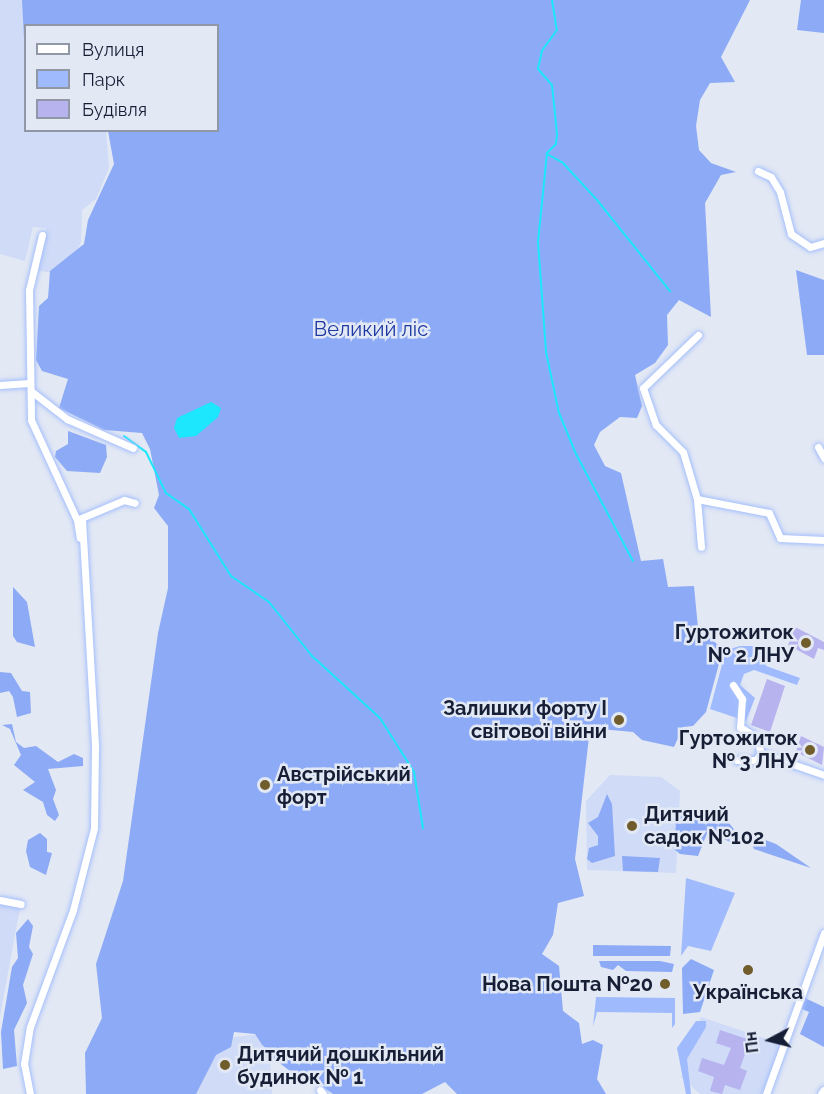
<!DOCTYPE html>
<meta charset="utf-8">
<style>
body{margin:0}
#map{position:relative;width:824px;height:1094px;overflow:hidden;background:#e2e8f4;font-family:Raleway,sans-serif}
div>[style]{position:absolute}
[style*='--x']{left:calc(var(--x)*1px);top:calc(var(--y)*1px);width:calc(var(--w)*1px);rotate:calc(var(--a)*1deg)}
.built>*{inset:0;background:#cfdbf7}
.green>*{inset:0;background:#a0bbfd}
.forest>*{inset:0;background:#8caaf5}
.water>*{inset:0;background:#1ce7fc}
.stream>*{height:2px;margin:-1px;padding:0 1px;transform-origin:1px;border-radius:1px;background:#1ce7fc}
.building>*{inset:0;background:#b6b3ef}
.roads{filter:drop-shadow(0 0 2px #a5bffc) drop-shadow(0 0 2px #a5bffc)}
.minor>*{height:7px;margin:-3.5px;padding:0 3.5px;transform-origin:3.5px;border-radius:3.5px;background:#fff}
.major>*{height:9px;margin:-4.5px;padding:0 4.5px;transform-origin:4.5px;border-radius:4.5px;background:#fff}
.dots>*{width:16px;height:16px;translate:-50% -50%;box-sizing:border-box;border:3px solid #e2e8f4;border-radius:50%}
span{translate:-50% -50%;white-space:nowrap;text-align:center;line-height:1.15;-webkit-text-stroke:5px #e2e8f4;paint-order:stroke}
.park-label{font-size:20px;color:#1e39a2}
.poi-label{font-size:20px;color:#161f36;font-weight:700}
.right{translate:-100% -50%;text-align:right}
.left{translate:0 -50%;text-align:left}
.legend{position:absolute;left:24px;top:24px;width:195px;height:108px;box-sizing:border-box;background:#e2e8f4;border:2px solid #9098a8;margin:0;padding:8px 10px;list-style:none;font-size:18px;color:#161f36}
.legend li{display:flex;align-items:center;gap:12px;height:30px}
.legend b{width:30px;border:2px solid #9098a8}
.north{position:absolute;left:740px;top:1010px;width:60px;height:60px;-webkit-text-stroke:4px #e2e8f4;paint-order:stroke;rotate:263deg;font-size:16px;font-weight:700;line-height:24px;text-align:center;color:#161f36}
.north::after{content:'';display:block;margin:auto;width:21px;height:27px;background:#161f36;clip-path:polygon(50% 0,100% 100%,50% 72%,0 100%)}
</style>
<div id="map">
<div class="built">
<div style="clip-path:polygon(0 0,30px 0,26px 130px,106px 131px,109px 168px,96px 199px,82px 210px,81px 242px,73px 259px,52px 273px,37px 270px,46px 228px,33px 227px,25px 261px,0 254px)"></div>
<div style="clip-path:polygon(610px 775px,661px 777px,680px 791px,676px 873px,587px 870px,586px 801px)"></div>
<div style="clip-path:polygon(0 903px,20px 908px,0 1016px)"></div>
<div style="clip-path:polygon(701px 1017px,781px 1044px,764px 1094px,700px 1094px,681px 1077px)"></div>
<div style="clip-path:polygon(269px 1033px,272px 1094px,180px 1094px,227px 1038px)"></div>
</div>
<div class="green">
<div style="clip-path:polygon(740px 646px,756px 646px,769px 658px,766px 666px,800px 678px,797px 685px,754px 670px,744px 674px,740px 685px,755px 698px,746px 721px,710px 709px,726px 650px)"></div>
<div style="clip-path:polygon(686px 878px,735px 893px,711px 951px,688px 946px,681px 956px)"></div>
<div style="clip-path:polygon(596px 997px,675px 998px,675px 1024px,672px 1028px,672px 1013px,597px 1012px,593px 1027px)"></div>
<div style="clip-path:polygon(696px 1021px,706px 1021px,706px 1027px,687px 1059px,691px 1094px,686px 1094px,677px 1048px)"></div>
</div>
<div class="forest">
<div style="clip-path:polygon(22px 0,750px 0,721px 57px,735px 82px,710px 83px,700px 100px,696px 126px,699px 150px,711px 163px,736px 172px,721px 175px,705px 203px,711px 317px,679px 300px,667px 315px,668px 345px,655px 363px,635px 375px,642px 406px,637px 418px,620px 417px,600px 432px,594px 445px,605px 466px,621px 473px,641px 561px,663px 559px,668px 587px,694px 586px,698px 628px,723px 649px,706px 712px,693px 726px,683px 727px,674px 747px,642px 740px,633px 732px,590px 728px,575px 859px,584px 896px,558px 903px,553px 935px,542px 954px,559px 966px,563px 1011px,579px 1023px,582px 1044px,593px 1040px,603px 1045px,597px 1079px,606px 1094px,457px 1094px,445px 1082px,422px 1094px,333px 1094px,305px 1075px,290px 1071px,269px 1055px,255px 1034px,234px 1032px,231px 1047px,216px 1055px,196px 1094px,86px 1094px,85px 1053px,102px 1018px,96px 964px,123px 881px,158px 633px,168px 588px,168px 526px,154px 508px,159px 495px,150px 449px,142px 433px,104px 430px,59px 408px,68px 379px,42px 371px,36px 360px,39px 306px,48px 298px,50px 271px,84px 244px,88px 220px,114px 164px,108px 131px,218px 130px,218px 26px,26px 26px,25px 57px)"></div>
<div style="clip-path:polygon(801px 0,824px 0,824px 33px,797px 30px)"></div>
<div style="clip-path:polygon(796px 270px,824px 280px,824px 355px,807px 355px)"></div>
<div style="clip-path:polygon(68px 431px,106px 445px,107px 457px,100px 473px,67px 471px,55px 457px,56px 451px,68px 444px)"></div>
<div style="clip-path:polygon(13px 587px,27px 602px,35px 647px,17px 642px,13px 636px)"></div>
<div style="clip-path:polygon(0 672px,11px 673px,22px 691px,30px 692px,31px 713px,17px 717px,13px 697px,9px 691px,0 693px)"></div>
<div style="clip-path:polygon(12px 724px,16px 742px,24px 748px,36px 746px,58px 762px,74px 754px,83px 758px,83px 766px,48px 769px,56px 790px,53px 799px,59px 815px,55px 821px,47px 815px,43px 802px,23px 790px,35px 782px,14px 765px,21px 755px,10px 729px,2px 725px)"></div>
<div style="clip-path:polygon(607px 794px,612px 804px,615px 856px,592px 863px,587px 859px,589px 848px,598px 845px,598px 836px,588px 823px,598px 817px)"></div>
<div style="clip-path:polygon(696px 808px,729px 823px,744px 842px,732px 843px,708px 831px,698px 856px,680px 854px,674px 849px,676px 823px,680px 814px)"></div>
<div style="clip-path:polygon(40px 833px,47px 839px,47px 852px,52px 853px,46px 875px,30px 867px,26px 851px,28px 840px)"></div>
<div style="clip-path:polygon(757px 837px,776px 844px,811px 868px,754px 849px,750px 841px)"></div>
<div style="clip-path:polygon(622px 856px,660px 858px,658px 872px,623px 871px)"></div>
<div style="clip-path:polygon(28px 919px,33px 926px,29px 947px,33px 954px,23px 985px,27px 1003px,14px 1030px,17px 1066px,3px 1069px,1px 1032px,12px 967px,18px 958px,16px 933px)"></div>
<div style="clip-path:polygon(593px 945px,671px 946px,670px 956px,593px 956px)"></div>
<div style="clip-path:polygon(691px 959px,714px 970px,700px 1012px,683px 1014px,682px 968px)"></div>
<div style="clip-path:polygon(599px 961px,660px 961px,674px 964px,672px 972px,626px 971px,618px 965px,613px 970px,601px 967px)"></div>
<div style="clip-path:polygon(805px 998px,824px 1007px,824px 1047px,800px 1034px,809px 1012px,802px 1009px)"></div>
</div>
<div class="water">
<div style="clip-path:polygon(211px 402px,221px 408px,218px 417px,196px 436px,179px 438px,174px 428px,177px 418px)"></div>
</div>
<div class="stream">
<div style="--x:552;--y:0;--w:30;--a:81"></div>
<div style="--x:557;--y:30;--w:26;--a:126"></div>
<div style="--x:542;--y:51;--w:18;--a:103"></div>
<div style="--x:538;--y:69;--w:21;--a:49"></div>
<div style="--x:552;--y:85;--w:49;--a:84.2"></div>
<div style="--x:557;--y:134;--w:10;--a:96"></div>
<div style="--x:556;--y:144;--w:13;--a:135"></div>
<div style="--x:547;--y:153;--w:89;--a:95.8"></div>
<div style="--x:538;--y:242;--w:110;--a:85.8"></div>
<div style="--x:546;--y:352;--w:62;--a:78"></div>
<div style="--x:559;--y:413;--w:44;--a:67.5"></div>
<div style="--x:576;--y:454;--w:121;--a:62"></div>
<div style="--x:547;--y:154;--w:18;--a:29"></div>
<div style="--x:563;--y:163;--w:50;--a:47.4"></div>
<div style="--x:597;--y:200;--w:117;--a:51.3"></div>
<div style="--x:124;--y:436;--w:27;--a:36"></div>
<div style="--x:146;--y:452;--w:46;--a:64"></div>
<div style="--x:166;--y:493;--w:28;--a:35"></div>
<div style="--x:189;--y:509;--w:79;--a:57.9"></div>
<div style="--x:231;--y:576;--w:46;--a:34.4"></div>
<div style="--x:269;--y:602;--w:69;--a:51.5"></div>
<div style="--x:312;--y:656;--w:92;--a:42.4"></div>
<div style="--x:380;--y:718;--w:64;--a:57.8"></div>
<div style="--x:414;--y:772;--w:57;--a:80.9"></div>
</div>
<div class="building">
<div style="clip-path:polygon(795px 627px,824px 642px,824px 650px,818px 648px,814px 659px,788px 645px)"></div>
<div style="clip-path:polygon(767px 679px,785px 686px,770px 732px,751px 725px)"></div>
<div style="clip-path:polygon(801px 736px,824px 747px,822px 765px,796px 752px)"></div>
<div style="clip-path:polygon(720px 1030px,750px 1040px,740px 1068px,747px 1071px,740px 1090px,725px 1085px,722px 1094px,710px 1091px,714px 1077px,698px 1071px,702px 1058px,724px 1065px,731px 1048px,716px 1043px)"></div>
</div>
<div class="roads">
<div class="minor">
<div style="--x:758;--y:171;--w:14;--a:25"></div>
<div style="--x:771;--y:177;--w:17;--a:59"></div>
<div style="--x:780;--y:192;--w:43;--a:75.3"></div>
<div style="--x:791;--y:234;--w:23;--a:34"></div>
<div style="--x:810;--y:247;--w:15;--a:-16"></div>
<div style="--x:42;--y:235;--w:57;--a:103.3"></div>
<div style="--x:29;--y:290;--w:130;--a:89.1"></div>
<div style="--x:31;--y:420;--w:110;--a:65.3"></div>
<div style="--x:77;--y:520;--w:18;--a:81"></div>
<div style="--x:698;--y:335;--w:76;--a:136.1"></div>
<div style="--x:643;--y:388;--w:39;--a:71"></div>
<div style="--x:656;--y:425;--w:38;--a:45"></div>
<div style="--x:683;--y:452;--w:49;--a:73.4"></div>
<div style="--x:697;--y:499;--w:73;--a:11"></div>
<div style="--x:769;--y:513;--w:27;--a:66"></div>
<div style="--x:780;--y:538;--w:44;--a:2.6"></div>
<div style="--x:0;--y:385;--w:29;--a:-4"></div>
<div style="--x:31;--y:391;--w:46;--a:37.9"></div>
<div style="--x:67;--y:419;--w:72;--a:23.7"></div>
<div style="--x:818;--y:447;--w:13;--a:61"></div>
<div style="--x:697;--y:499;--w:48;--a:85.2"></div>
<div style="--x:79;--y:519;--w:49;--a:-22.9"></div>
<div style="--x:124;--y:500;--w:11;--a:15"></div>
<div style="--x:733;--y:685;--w:17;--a:57"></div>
<div style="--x:742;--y:699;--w:28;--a:94"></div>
<div style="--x:740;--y:727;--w:19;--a:32"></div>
<div style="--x:756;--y:737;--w:17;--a:73"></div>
<div style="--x:737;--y:760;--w:19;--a:0"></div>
<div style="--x:756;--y:760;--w:9;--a:-54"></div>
<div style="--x:761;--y:753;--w:67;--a:19.2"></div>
<div style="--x:0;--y:900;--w:21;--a:11"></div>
<div style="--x:320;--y:1090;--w:5;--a:53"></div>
<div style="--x:30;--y:1094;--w:31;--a:-101"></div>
<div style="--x:24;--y:1064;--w:37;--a:-81"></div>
<div style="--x:30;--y:1027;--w:125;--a:-69.8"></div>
<div style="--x:73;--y:910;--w:85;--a:-75.6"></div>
<div style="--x:94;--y:828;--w:83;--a:-89.3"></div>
<div style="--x:95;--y:745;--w:227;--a:-93.3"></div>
<div style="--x:766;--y:1094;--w:171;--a:-70.2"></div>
</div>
<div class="major">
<div style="--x:822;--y:1094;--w:4;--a:-56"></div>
</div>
</div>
<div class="dots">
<div style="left:806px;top:643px;background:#715c2b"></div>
<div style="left:619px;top:720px;background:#715c2b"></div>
<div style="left:810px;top:750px;background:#715c2b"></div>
<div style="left:265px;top:785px;background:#715c2b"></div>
<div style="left:632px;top:826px;background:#715c2b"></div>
<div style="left:748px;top:970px;background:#715c2b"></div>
<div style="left:665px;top:984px;background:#715c2b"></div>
<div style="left:225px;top:1065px;background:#715c2b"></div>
</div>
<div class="park-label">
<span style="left:371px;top:329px">Великий ліс</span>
</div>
<div class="poi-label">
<span class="right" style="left:794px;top:644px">Гуртожиток<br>№ 2 ЛНУ</span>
<span class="right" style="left:607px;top:720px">Залишки форту І<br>світової війни</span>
<span class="right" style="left:798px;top:750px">Гуртожиток<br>№ 3 ЛНУ</span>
<span class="left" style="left:277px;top:786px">Австрійський<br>форт</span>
<span class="left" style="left:644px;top:826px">Дитячий<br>садок №102</span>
<span class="right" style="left:653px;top:984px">Нова Пошта №20</span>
<span style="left:748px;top:992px">Українська</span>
<span class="left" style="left:237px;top:1066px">Дитячий дошкільний<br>будинок № 1</span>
</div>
<ul class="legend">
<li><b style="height:8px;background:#fff"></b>Вулиця</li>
<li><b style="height:16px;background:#a0bbfd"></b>Парк</li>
<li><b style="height:16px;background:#b6b3ef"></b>Будівля</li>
</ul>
<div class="north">Пн</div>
</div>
